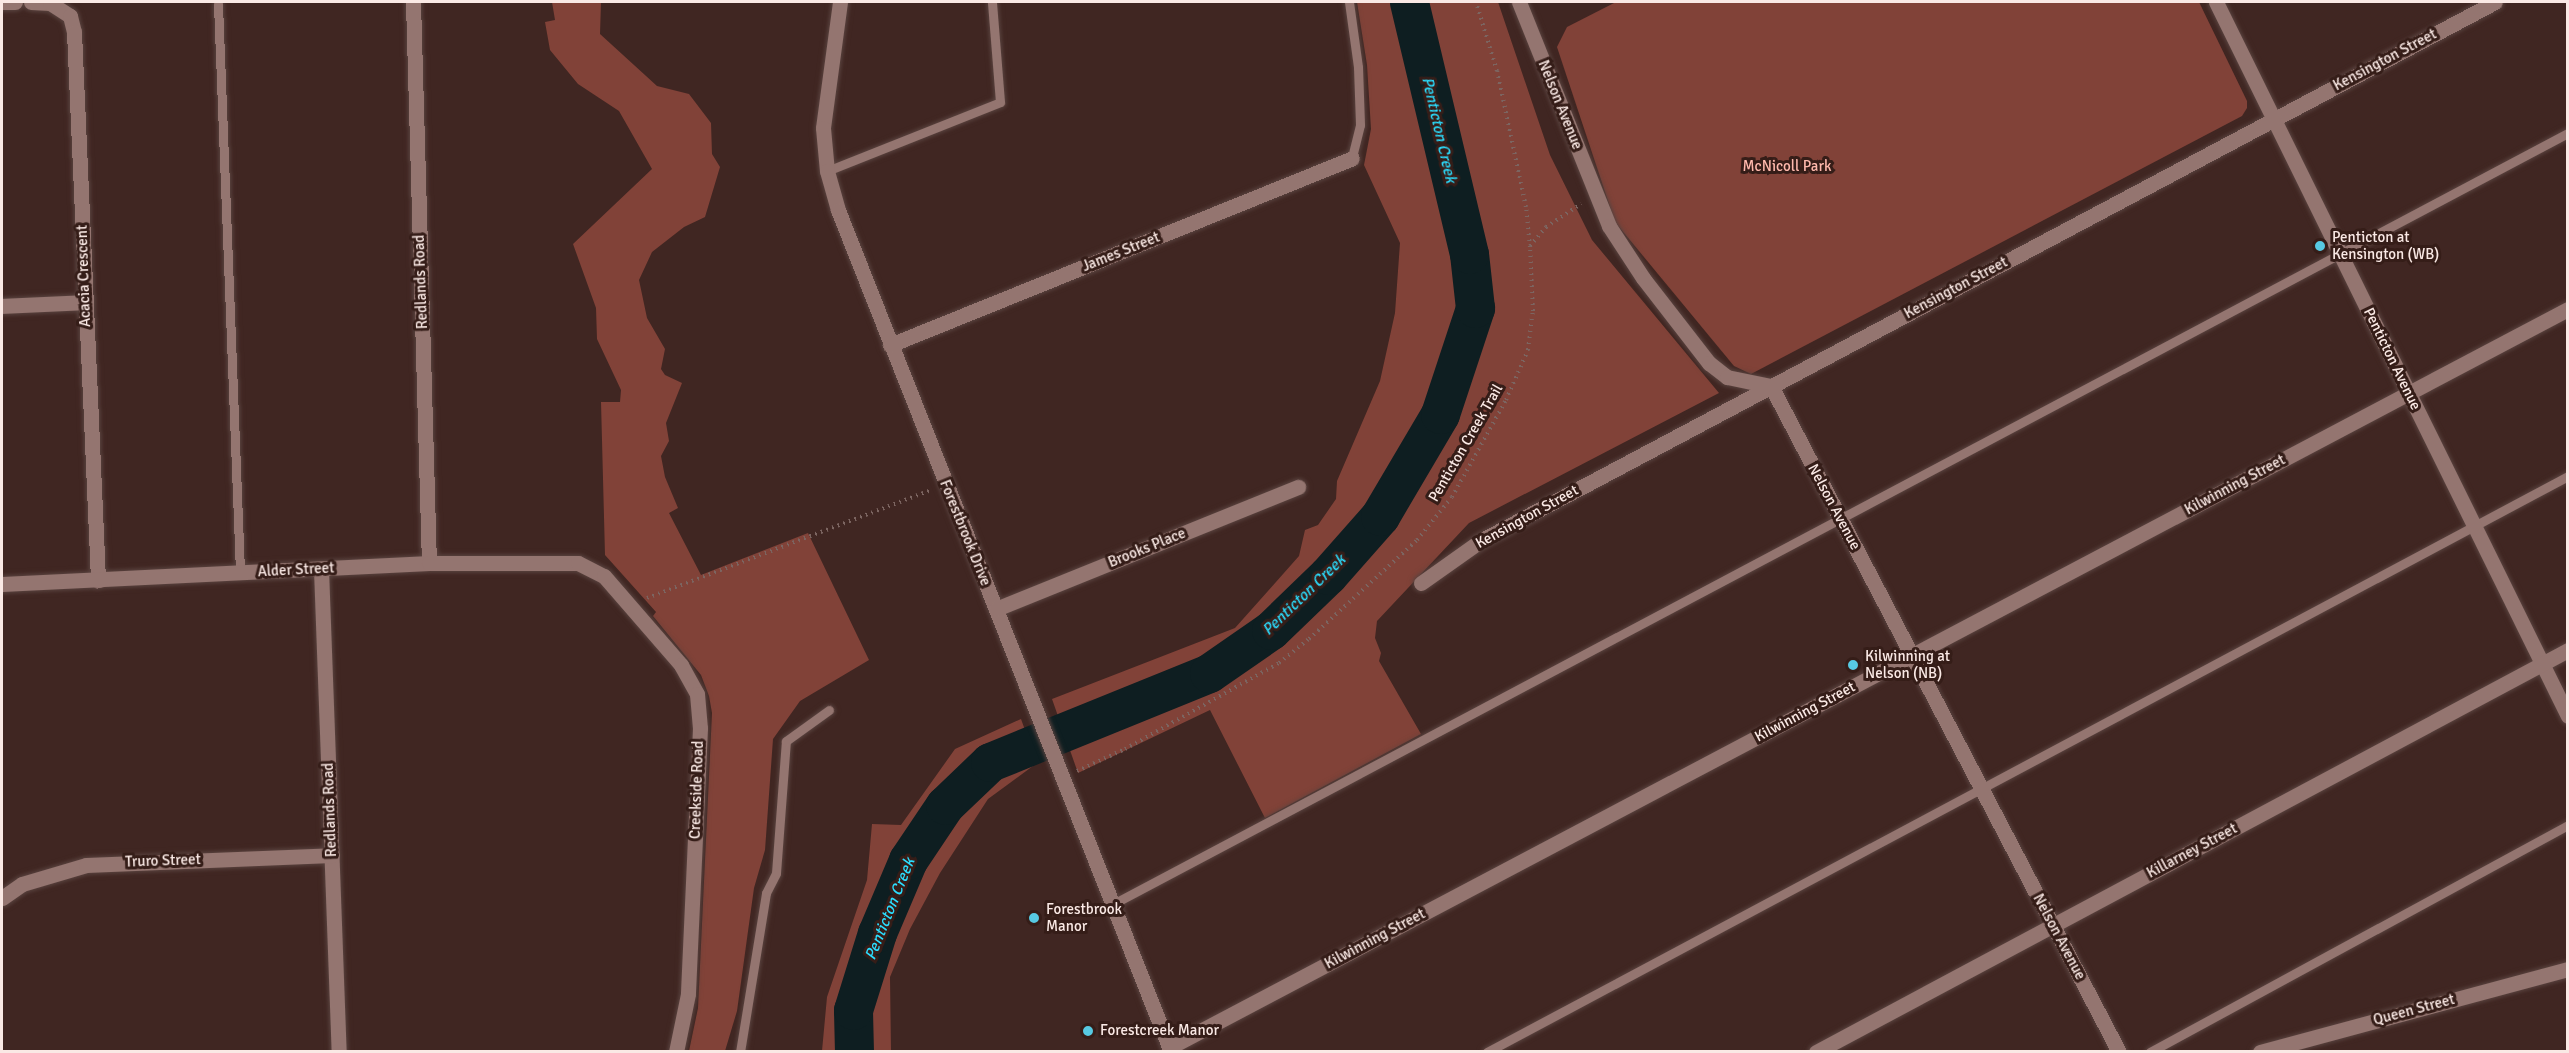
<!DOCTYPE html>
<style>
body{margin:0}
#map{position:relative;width:2569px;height:1053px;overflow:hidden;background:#402622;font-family:Signika,sans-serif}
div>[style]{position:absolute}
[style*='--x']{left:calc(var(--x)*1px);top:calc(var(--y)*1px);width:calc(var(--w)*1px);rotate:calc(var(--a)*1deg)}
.green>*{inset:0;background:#814238}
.river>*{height:39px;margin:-19.5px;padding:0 19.5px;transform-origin:19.5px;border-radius:19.5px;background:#0e1e21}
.path>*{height:4px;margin-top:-2px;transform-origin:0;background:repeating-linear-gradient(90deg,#7c6561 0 1.5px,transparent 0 6px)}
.roads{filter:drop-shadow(0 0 2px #59433f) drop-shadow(0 0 2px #59433f)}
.lane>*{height:9px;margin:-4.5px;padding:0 4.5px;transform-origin:4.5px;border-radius:4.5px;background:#947570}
.street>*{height:15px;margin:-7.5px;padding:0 7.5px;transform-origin:7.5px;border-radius:7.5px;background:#947570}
.dots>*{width:16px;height:16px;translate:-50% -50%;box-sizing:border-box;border:3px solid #351d18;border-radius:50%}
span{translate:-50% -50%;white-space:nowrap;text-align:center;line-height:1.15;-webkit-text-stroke:6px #351d18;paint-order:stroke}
.street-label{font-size:15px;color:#fae9e5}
.park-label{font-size:15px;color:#ffb9ad}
.poi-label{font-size:15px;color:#fae9e5}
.left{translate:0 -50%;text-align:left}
.water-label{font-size:16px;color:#2bddfe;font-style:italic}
.frame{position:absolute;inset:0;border:3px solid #fae9e5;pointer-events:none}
</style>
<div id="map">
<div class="green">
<div style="clip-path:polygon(552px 2px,601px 2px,600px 34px,657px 86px,689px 94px,711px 123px,712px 154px,720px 167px,705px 217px,684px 227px,652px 252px,639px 280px,647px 318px,665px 349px,661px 369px,665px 375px,682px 383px,666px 423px,669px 441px,661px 456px,665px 477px,678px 508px,669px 513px,701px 575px,808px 533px,869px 660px,800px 701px,773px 739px,765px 850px,754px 888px,737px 1011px,725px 1051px,689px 1051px,698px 1008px,712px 713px,709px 696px,701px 675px,653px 616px,656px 612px,605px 555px,601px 402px,620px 402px,621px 390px,597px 339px,596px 308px,573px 244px,652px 169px,619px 111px,578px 84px,550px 50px,545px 22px,555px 20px)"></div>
<div style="clip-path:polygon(1357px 2px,1498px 2px,1550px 155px,1592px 240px,1719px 393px,1469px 523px,1377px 621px,1375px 638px,1381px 653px,1379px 661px,1421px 734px,1265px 818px,1210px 710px,1078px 773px,1052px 699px,1235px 628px,1299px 556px,1305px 530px,1318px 525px,1336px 499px,1337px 481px,1380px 381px,1395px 313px,1400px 243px,1364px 165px,1371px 129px,1367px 65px)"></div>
<div style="clip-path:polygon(1616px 2px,2199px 2px,2247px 101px,2247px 108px,2242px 116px,1751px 374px,1734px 366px,1615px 222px,1557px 47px,1567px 27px)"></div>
<div style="clip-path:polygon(1021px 719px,1037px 763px,988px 799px,940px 873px,910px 929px,890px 977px,891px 1051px,822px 1051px,827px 997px,867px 880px,872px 824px,901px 825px,955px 749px)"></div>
</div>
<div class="river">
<div style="--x:854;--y:1052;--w:42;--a:-91.4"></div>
<div style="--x:853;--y:1010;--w:81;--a:-72.7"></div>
<div style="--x:877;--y:933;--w:79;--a:-67"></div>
<div style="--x:908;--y:860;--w:66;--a:-56.1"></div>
<div style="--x:945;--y:805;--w:62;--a:-43.7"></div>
<div style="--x:990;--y:762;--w:236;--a:-22.1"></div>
<div style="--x:1209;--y:673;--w:75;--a:-34.7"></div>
<div style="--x:1271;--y:630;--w:79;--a:-44"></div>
<div style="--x:1328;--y:575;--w:79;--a:-48.6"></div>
<div style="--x:1380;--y:516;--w:118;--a:-59.5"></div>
<div style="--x:1440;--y:414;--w:112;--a:-71.7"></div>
<div style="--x:1475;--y:308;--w:54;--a:-96.3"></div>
<div style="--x:1469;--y:254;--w:259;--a:-103.4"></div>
</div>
<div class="path">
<div style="--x:1530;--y:246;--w:25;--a:-50"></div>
<div style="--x:1546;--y:227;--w:42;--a:-33.3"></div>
<div style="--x:647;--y:598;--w:305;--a:-20.8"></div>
<div style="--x:1077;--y:771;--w:53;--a:-24.6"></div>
<div style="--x:1125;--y:749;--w:176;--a:-29.2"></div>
<div style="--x:1279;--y:663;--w:38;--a:-39"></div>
<div style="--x:1309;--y:639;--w:147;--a:-42.5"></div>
<div style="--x:1417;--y:540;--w:55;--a:-50.9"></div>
<div style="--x:1452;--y:497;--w:111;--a:-60.9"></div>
<div style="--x:1506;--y:400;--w:55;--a:-66.3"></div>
<div style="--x:1528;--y:350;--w:39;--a:-83"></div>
<div style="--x:1533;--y:311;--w:64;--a:-92.7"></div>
<div style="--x:1530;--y:247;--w:40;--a:-95.7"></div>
<div style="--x:1526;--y:207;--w:139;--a:-102"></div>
<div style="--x:1497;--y:71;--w:72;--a:-106.9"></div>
</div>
<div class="roads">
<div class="lane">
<div style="--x:1349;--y:2;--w:66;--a:82.1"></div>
<div style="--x:1358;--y:67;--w:58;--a:88"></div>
<div style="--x:1360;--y:125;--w:34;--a:104"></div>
<div style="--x:218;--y:4;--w:568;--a:87.78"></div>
<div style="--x:827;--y:171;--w:186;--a:-21.7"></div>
<div style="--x:1000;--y:102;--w:100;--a:-94.6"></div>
<div style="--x:1113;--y:904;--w:1647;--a:-27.92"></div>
<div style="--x:740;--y:1052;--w:161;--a:-80.7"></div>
<div style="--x:766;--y:893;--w:22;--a:-63"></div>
<div style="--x:776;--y:873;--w:132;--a:-85.7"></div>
<div style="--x:786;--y:741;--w:53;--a:-35.8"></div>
<div style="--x:1487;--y:1052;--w:1225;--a:-28.05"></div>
<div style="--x:2150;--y:1052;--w:476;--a:-28.5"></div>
</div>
<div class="street">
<div style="--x:2;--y:2;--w:13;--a:0"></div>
<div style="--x:31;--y:2;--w:19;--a:3"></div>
<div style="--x:50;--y:3;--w:24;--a:33"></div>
<div style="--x:70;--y:16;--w:16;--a:76"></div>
<div style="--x:74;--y:32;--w:549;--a:87.49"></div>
<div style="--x:413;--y:2;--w:561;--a:88.37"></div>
<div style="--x:840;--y:2;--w:127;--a:97.7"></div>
<div style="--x:823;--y:128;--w:43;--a:84.7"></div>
<div style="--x:827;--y:171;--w:41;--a:74.2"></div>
<div style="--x:838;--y:210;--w:905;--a:68.42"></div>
<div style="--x:1519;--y:2;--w:241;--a:68.1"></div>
<div style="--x:1609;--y:226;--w:62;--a:56.8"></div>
<div style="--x:1643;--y:278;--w:108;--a:52.2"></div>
<div style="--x:1709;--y:363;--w:23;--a:38"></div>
<div style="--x:1727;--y:377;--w:45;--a:11.6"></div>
<div style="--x:1771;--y:386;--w:751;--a:62.41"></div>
<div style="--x:2216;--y:2;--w:796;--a:63.76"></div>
<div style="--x:2;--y:306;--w:84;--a:-2.7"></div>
<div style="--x:890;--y:345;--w:498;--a:-22"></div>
<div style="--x:321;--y:569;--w:483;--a:87.9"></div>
<div style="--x:1421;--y:583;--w:72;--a:-35.4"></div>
<div style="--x:1480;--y:541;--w:1149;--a:-27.97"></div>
<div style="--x:2;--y:584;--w:428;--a:-2.8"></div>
<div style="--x:429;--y:563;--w:149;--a:0"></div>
<div style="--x:578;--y:563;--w:29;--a:27"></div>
<div style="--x:604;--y:576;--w:118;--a:49.1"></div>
<div style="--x:681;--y:665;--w:33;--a:61"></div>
<div style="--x:697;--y:694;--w:34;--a:85"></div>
<div style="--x:700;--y:728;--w:266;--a:92.6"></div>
<div style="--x:688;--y:994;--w:59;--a:101.7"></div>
<div style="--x:996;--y:609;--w:326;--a:-22"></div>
<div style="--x:2;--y:898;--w:24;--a:-35"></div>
<div style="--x:22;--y:884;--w:67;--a:-16.5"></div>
<div style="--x:86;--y:865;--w:246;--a:-2.3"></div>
<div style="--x:1170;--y:1047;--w:1581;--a:-27.83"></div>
<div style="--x:1816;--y:1052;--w:853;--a:-28.13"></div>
<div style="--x:2260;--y:1052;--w:319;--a:-15.1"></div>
</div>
</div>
<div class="dots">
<div style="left:2320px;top:246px;background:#57c9e2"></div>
<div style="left:1853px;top:665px;background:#57c9e2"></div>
<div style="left:1034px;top:918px;background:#57c9e2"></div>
<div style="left:1088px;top:1031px;background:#57c9e2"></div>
</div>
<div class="street-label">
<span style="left:2385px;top:60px;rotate:-28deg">Kensington Street</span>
<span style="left:1560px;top:105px;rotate:68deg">Nelson Avenue</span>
<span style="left:1121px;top:252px;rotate:-22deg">James Street</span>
<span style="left:84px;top:276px;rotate:-92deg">Acacia Crescent</span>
<span style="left:421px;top:282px;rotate:-92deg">Redlands Road</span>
<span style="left:1956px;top:288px;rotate:-28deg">Kensington Street</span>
<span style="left:2392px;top:359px;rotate:64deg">Penticton Avenue</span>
<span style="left:1466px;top:443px;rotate:-60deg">Penticton Creek Trail</span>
<span style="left:2235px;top:485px;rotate:-28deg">Kilwinning Street</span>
<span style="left:1834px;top:507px;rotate:62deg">Nelson Avenue</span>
<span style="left:1527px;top:517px;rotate:-29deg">Kensington Street</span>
<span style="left:965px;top:533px;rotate:68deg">Forestbrook Drive</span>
<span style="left:1147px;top:548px;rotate:-22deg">Brooks Place</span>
<span style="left:296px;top:570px;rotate:-3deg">Alder Street</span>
<span style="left:1805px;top:712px;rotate:-28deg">Kilwinning Street</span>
<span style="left:697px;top:790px;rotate:-88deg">Creekside Road</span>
<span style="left:330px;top:810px;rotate:-92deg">Redlands Road</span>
<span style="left:2192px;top:851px;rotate:-28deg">Killarney Street</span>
<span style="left:163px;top:861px;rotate:-2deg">Truro Street</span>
<span style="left:2059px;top:937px;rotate:62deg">Nelson Avenue</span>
<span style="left:1375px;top:939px;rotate:-28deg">Kilwinning Street</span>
<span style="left:2414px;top:1010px;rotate:-15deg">Queen Street</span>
</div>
<div class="park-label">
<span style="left:1787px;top:167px">McNicoll Park</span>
</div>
<div class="poi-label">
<span class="left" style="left:2332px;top:246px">Penticton at<br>Kensington (WB)</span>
<span class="left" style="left:1865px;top:665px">Kilwinning at<br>Nelson (NB)</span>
<span class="left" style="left:1046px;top:918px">Forestbrook<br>Manor</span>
<span class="left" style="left:1100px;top:1031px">Forestcreek Manor</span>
</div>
<div class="water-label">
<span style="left:1439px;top:130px;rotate:77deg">Penticton Creek</span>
<span style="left:1304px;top:595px;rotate:-44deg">Penticton Creek</span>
<span style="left:890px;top:909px;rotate:-68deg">Penticton Creek</span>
</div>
<div class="frame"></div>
</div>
